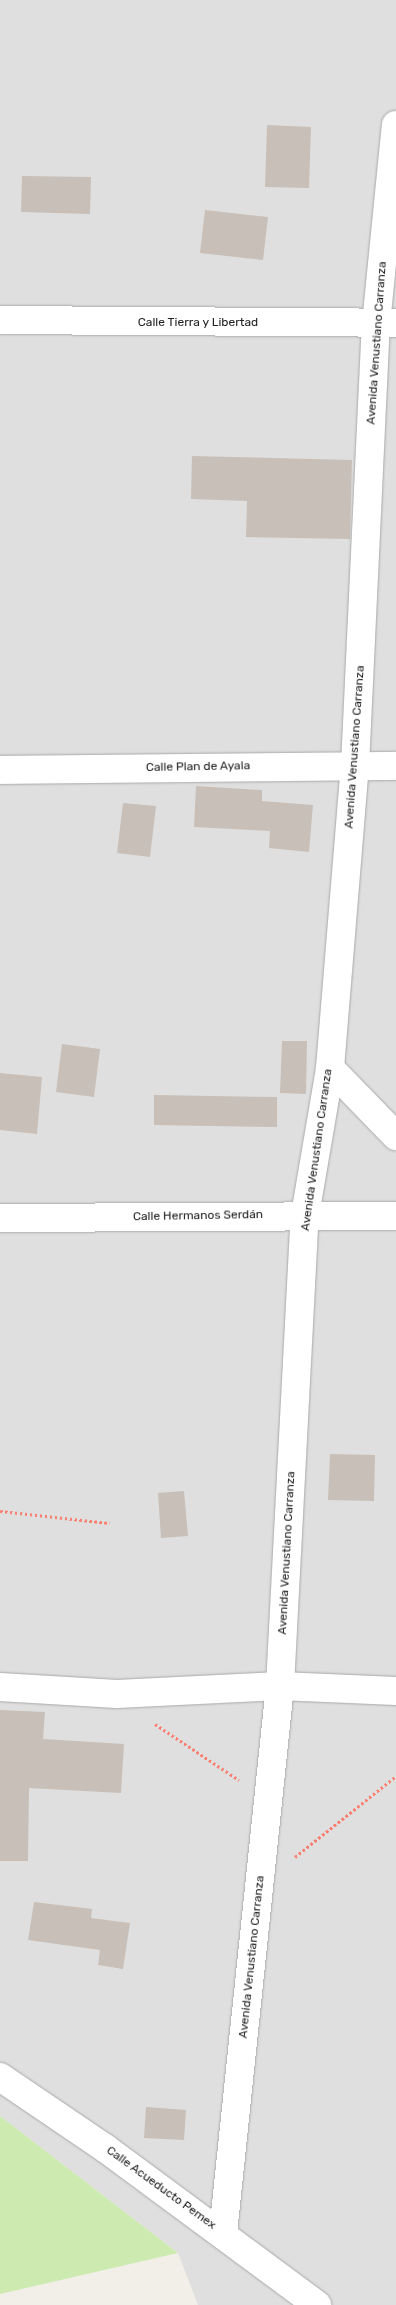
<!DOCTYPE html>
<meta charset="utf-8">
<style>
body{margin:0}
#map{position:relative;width:396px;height:2305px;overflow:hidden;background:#f2efe9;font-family:Rubik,sans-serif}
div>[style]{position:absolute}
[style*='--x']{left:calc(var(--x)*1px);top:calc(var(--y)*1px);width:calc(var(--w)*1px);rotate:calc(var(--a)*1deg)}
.residential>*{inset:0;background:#e0dfdf}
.grass>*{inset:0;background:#cdebb0}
.building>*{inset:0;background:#c7bfb8}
.path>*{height:3px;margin-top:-1.5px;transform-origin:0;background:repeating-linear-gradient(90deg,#fa8072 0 2.5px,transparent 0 5px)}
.roads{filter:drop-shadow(0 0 1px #a9a9a9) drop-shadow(0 0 1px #a9a9a9)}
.minor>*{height:28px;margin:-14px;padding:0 14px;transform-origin:14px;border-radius:14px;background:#fff}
span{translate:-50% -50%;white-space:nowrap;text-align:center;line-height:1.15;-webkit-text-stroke:4.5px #fff;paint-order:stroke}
.street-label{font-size:12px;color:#222}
</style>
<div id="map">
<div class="residential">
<div style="clip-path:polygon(0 0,396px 0,396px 2305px,198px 2305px,178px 2253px,0 2116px)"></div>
</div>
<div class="grass">
<div style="clip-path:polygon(0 2116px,178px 2253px,0 2294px)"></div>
</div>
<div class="building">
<div style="clip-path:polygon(267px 125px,311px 127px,309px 188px,265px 187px)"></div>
<div style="clip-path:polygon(22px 176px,91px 177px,90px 214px,21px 212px)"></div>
<div style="clip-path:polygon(205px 210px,268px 217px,263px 260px,200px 253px)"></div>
<div style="clip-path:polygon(192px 456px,352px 460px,350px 539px,246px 537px,247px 501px,191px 499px)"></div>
<div style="clip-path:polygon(196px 786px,262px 790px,262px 801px,313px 805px,309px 852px,269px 848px,270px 831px,194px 827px)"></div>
<div style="clip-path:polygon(123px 803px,156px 806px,150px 857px,117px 853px)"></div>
<div style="clip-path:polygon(282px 1041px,307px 1041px,306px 1094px,280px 1093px)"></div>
<div style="clip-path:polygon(62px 1044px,100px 1049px,94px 1097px,56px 1092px)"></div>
<div style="clip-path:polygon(0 1073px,42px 1077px,37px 1134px,0 1130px)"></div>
<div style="clip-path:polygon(154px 1095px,277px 1097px,277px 1127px,154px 1125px)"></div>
<div style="clip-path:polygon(330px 1454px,375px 1455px,374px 1501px,328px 1500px)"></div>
<div style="clip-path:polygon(184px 1491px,188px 1536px,161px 1538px,158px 1493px)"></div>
<div style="clip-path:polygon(0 1710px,45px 1712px,43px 1739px,124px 1744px,121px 1793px,29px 1788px,28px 1861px,0 1861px)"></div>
<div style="clip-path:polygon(34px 1902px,92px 1909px,91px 1918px,130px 1923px,123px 1969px,98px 1965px,100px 1950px,28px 1940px)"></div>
<div style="clip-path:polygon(146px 2107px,186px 2110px,184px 2140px,144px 2138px)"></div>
</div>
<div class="path">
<div style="--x:0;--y:1511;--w:110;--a:6.3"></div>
<div style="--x:155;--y:1724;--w:101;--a:33.7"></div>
<div style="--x:295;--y:1857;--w:129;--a:-38.7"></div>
</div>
<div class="roads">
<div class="minor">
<div style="--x:0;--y:320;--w:396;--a:0.4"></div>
<div style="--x:0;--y:770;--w:396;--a:-0.6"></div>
<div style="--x:330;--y:1068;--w:95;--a:45.9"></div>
<div style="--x:0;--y:1218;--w:396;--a:-0.3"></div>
<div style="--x:0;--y:1687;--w:117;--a:3.4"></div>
<div style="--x:117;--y:1694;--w:163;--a:-2.8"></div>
<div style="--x:280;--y:1686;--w:116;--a:2.5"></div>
<div style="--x:0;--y:2077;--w:127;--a:34.1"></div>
<div style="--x:105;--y:2148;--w:264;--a:36.5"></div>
<div style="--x:223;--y:2233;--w:550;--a:-84.05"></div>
<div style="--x:280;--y:1686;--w:472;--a:-87"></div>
<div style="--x:305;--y:1215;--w:149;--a:-80.3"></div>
<div style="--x:330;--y:1068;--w:303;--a:-85.3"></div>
<div style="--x:355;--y:766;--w:442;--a:-87.3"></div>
<div style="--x:376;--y:324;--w:200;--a:-84.3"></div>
</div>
</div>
<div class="street-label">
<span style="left:198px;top:323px">Calle Tierra y Libertad</span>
<span style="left:377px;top:343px;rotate:-86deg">Avenida Venustiano Carranza</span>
<span style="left:355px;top:747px;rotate:-86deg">Avenida Venustiano Carranza</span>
<span style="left:198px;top:767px;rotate:-1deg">Calle Plan de Ayala</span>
<span style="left:317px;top:1150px;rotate:-82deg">Avenida Venustiano Carranza</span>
<span style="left:198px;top:1216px;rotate:-1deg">Calle Hermanos Serdán</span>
<span style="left:287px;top:1553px;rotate:-87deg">Avenida Venustiano Carranza</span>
<span style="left:252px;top:1957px;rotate:-84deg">Avenida Venustiano Carranza</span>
<span style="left:161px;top:2188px;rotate:36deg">Calle Acueducto Pemex</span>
</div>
</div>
